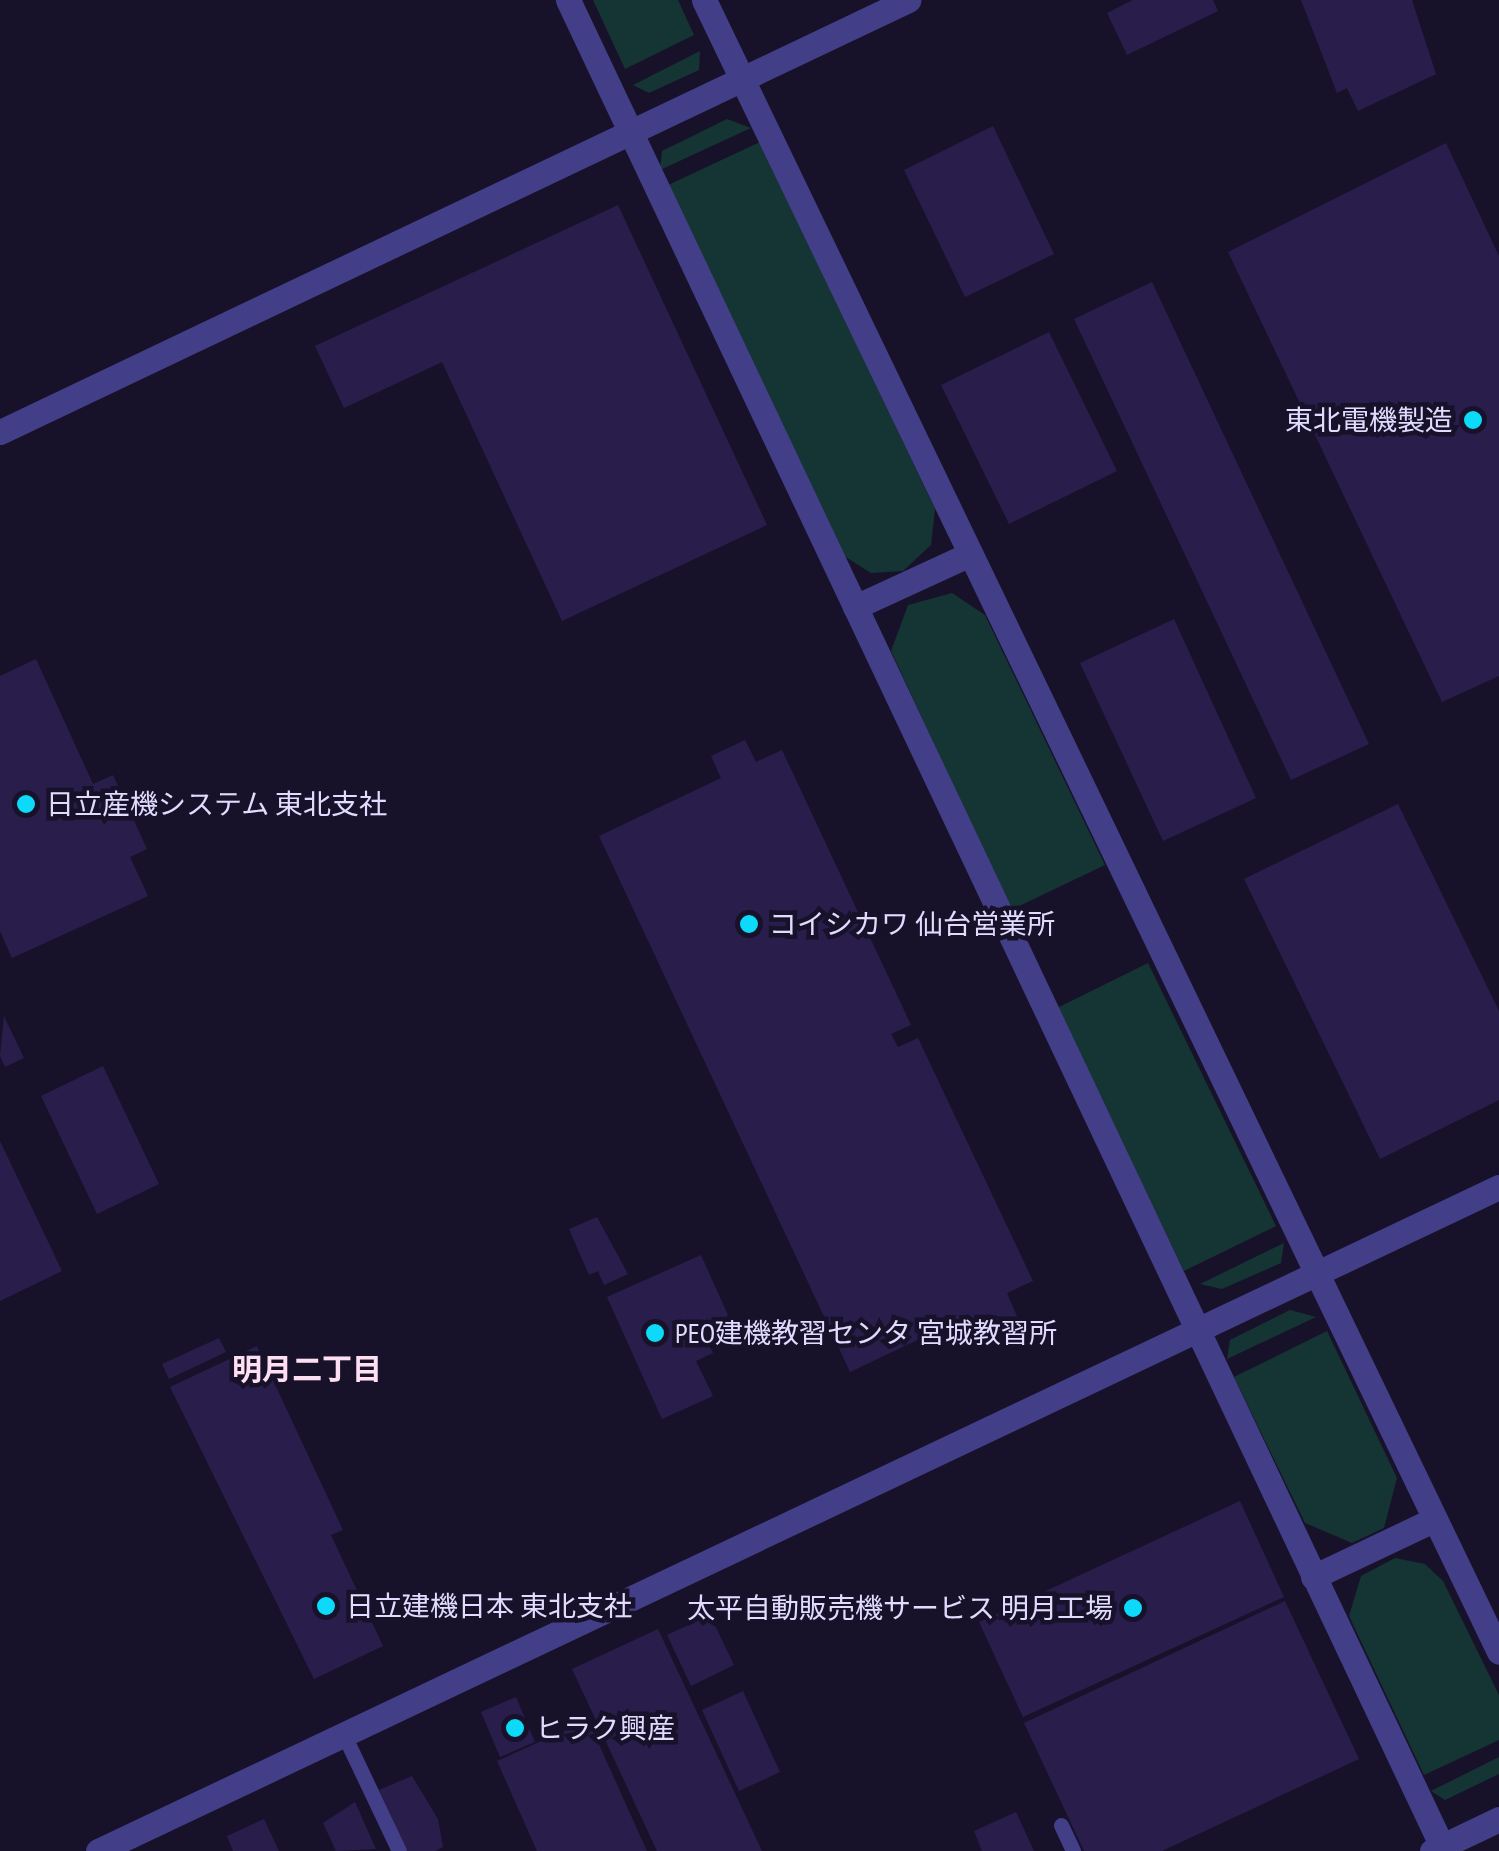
<!DOCTYPE html>
<meta charset="utf-8">
<style>
body{margin:0}
#map{position:relative;width:1499px;height:1851px;overflow:hidden;background:#17122a;font-family:"PT Sans Narrow","Noto Sans JP",sans-serif}
div>[style]{position:absolute}
[style*='--x']{left:calc(var(--x)*1px);top:calc(var(--y)*1px);width:calc(var(--w)*1px);rotate:calc(var(--a)*1deg)}
.green>*{inset:0;background:#153434}
.building>*{inset:0;background:#291e4b}
.service>*{height:15px;margin:-7.5px;padding:0 7.5px;transform-origin:7.5px;border-radius:7.5px;background:#433e88}
.minor>*{height:25px;margin:-12.5px;padding:0 12.5px;transform-origin:12.5px;border-radius:12.5px;background:#433e88}
.tertiary>*{height:25px;margin:-12.5px;padding:0 12.5px;transform-origin:12.5px;border-radius:12.5px;background:#433e88}
.dots>*{width:28px;height:28px;translate:-50% -50%;box-sizing:border-box;border:5px solid #17122a;border-radius:50%}
span{translate:-50% -50%;white-space:nowrap;text-align:center;line-height:1.15;-webkit-text-stroke:9px #17122a;paint-order:stroke}
.poi-label{font-size:28px;color:#e1dcfe}
.right{translate:-100% -50%;text-align:right}
.left{translate:0 -50%;text-align:left}
.neighbourhood-label{font-size:30px;color:#fedef1;font-weight:700}
</style>
<div id="map">
<div class="green">
<div style="clip-path:polygon(593px 0,678px 0,694px 35px,625px 69px)"></div>
<div style="clip-path:polygon(700px 51px,699px 70px,649px 93px,633px 85px)"></div>
<div style="clip-path:polygon(727px 119px,751px 128px,660px 170px,662px 151px)"></div>
<div style="clip-path:polygon(760px 142px,935px 509px,931px 545px,903px 571px,871px 573px,841px 554px,666px 186px)"></div>
<div style="clip-path:polygon(952px 593px,985px 615px,1105px 865px,1011px 910px,891px 651px,908px 605px)"></div>
<div style="clip-path:polygon(1148px 963px,1276px 1226px,1184px 1271px,1057px 1008px)"></div>
<div style="clip-path:polygon(1284px 1243px,1281px 1263px,1222px 1289px,1200px 1284px)"></div>
<div style="clip-path:polygon(1290px 1310px,1316px 1317px,1227px 1359px,1230px 1340px)"></div>
<div style="clip-path:polygon(1327px 1331px,1397px 1478px,1384px 1528px,1352px 1543px,1305px 1523px,1234px 1377px)"></div>
<div style="clip-path:polygon(1395px 1558px,1425px 1564px,1443px 1581px,1499px 1695px,1499px 1740px,1424px 1775px,1349px 1616px,1361px 1576px)"></div>
<div style="clip-path:polygon(1499px 1757px,1499px 1774px,1445px 1800px,1431px 1791px)"></div>
</div>
<div class="building">
<div style="clip-path:polygon(1133px 0,1213px 0,1218px 11px,1127px 55px,1107px 13px)"></div>
<div style="clip-path:polygon(1301px 0,1412px 0,1436px 74px,1358px 111px,1347px 88px,1337px 93px)"></div>
<div style="clip-path:polygon(993px 126px,1054px 254px,965px 297px,904px 170px)"></div>
<div style="clip-path:polygon(1446px 143px,1499px 256px,1499px 676px,1442px 702px,1228px 252px)"></div>
<div style="clip-path:polygon(618px 205px,767px 525px,562px 621px,442px 362px,344px 408px,315px 346px)"></div>
<div style="clip-path:polygon(1152px 282px,1369px 744px,1291px 780px,1074px 319px)"></div>
<div style="clip-path:polygon(1049px 332px,1117px 471px,1009px 524px,941px 385px)"></div>
<div style="clip-path:polygon(1174px 619px,1256px 798px,1163px 841px,1080px 663px)"></div>
<div style="clip-path:polygon(36px 659px,93px 784px,113px 775px,147px 849px,130px 857px,148px 896px,12px 958px,0 931px,0 676px)"></div>
<div style="clip-path:polygon(745px 740px,756px 762px,782px 750px,911px 1025px,891px 1034px,898px 1047px,918px 1038px,1033px 1281px,1007px 1293px,1019px 1321px,964px 1347px,953px 1323px,850px 1372px,599px 836px,721px 778px,711px 756px)"></div>
<div style="clip-path:polygon(1398px 804px,1499px 1011px,1499px 1100px,1380px 1159px,1244px 879px)"></div>
<div style="clip-path:polygon(4px 1016px,24px 1058px,5px 1067px,0 1056px)"></div>
<div style="clip-path:polygon(103px 1066px,159px 1184px,97px 1214px,41px 1096px)"></div>
<div style="clip-path:polygon(0 1141px,62px 1271px,0 1301px)"></div>
<div style="clip-path:polygon(597px 1217px,628px 1274px,604px 1285px,598px 1271px,589px 1275px,569px 1229px)"></div>
<div style="clip-path:polygon(701px 1255px,732px 1324px,705px 1336px,713px 1353px,696px 1361px,713px 1396px,662px 1419px,607px 1297px)"></div>
<div style="clip-path:polygon(219px 1338px,226px 1352px,169px 1379px,162px 1364px)"></div>
<div style="clip-path:polygon(257px 1346px,343px 1530px,331px 1535px,383px 1646px,314px 1679px,170px 1387px)"></div>
<div style="clip-path:polygon(1240px 1501px,1284px 1597px,1023px 1717px,979px 1622px)"></div>
<div style="clip-path:polygon(1285px 1601px,1359px 1759px,1162px 1851px,1084px 1851px,1024px 1723px)"></div>
<div style="clip-path:polygon(710px 1615px,734px 1665px,691px 1686px,667px 1635px)"></div>
<div style="clip-path:polygon(658px 1629px,762px 1851px,657px 1851px,572px 1669px)"></div>
<div style="clip-path:polygon(743px 1691px,780px 1772px,739px 1791px,702px 1710px)"></div>
<div style="clip-path:polygon(516px 1697px,535px 1742px,500px 1757px,481px 1712px)"></div>
<div style="clip-path:polygon(588px 1720px,647px 1851px,537px 1851px,497px 1761px)"></div>
<div style="clip-path:polygon(412px 1776px,438px 1819px,443px 1847px,435px 1851px,407px 1851px,379px 1790px)"></div>
<div style="clip-path:polygon(355px 1802px,376px 1849px,336px 1851px,323px 1823px)"></div>
<div style="clip-path:polygon(1016px 1812px,1034px 1851px,982px 1851px,974px 1831px)"></div>
<div style="clip-path:polygon(264px 1819px,279px 1851px,233px 1851px,227px 1836px)"></div>
</div>
<div class="service">
<div style="--x:344;--y:1735;--w:128;--a:64.6"></div>
<div style="--x:1061;--y:1825;--w:29;--a:65"></div>
</div>
<div class="minor">
<div style="--x:855;--y:607;--w:127;--a:-24.7"></div>
<div style="--x:1313;--y:1577;--w:135;--a:-25.4"></div>
</div>
<div class="tertiary">
<div style="--x:568;--y:0;--w:2048;--a:64.67"></div>
<div style="--x:704;--y:0;--w:1833;--a:64.3"></div>
<div style="--x:0;--y:432;--w:1006;--a:-25.44"></div>
<div style="--x:98;--y:1851;--w:1550;--a:-25.36"></div>
<div style="--x:1432;--y:1851;--w:74;--a:-25.5"></div>
</div>
<div class="dots">
<div style="left:1473px;top:420px;background:#0dd9f9"></div>
<div style="left:26px;top:804px;background:#0dd9f9"></div>
<div style="left:749px;top:924px;background:#0dd9f9"></div>
<div style="left:655px;top:1333px;background:#0dd9f9"></div>
<div style="left:326px;top:1606px;background:#0dd9f9"></div>
<div style="left:1133px;top:1608px;background:#0dd9f9"></div>
<div style="left:515px;top:1728px;background:#0dd9f9"></div>
</div>
<div class="poi-label">
<span class="right" style="left:1453px;top:420px">東北電機製造</span>
<span class="left" style="left:46px;top:804px">日立産機システム 東北支社</span>
<span class="left" style="left:769px;top:924px">コイシカワ 仙台営業所</span>
<span class="left" style="left:675px;top:1333px">PEO建機教習センタ 宮城教習所</span>
<span class="left" style="left:346px;top:1606px">日立建機日本 東北支社</span>
<span class="right" style="left:1113px;top:1608px">太平自動販売機サービス 明月工場</span>
<span class="left" style="left:535px;top:1728px">ヒラク興産</span>
</div>
<div class="neighbourhood-label">
<span style="left:307px;top:1369px">明月二丁目</span>
</div>
</div>
